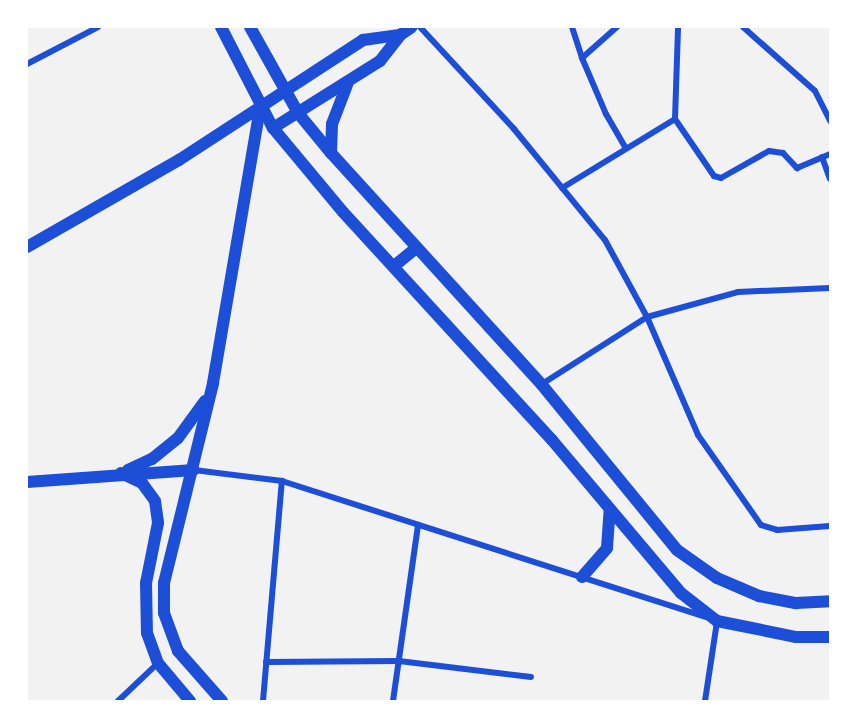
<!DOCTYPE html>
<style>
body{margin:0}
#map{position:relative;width:857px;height:728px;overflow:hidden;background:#f2f2f2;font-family:"Fira Sans",sans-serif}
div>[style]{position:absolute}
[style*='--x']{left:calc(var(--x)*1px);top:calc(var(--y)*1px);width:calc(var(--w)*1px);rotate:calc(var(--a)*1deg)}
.minor>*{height:6px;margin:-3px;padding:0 3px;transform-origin:3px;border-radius:3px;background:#1d4ed8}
.secondary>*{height:12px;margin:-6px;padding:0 6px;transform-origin:6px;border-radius:6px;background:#1d4ed8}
span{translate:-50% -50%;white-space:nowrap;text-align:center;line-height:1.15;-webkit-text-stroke:4.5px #fff;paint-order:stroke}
.frame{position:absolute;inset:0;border:28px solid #fff;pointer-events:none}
</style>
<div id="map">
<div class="minor">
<div style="--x:420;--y:27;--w:139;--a:47.3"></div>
<div style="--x:514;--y:129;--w:144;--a:50.7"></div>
<div style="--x:605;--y:240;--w:88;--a:61.4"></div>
<div style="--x:647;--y:317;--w:129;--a:66.6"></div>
<div style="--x:698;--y:435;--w:110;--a:55"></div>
<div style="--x:761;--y:525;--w:17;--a:17"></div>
<div style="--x:777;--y:530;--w:53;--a:-4.3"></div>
<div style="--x:572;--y:27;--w:33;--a:72"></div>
<div style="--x:582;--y:58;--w:47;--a:-41.5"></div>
<div style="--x:743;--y:27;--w:96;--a:41.6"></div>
<div style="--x:815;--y:91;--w:34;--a:63"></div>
<div style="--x:582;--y:58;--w:61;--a:66.8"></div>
<div style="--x:606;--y:114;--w:39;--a:60"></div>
<div style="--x:27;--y:64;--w:80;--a:-27.5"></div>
<div style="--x:675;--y:119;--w:69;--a:55.6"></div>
<div style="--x:714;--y:176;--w:7;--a:16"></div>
<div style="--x:721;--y:178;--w:55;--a:-29.4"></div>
<div style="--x:769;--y:151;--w:14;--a:8"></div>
<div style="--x:783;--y:153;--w:21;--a:47"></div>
<div style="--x:797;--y:168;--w:36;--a:-23"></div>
<div style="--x:822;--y:157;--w:23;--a:70"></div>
<div style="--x:562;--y:188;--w:132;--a:-31.4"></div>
<div style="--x:675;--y:119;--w:92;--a:-88.1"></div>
<div style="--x:542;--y:384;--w:125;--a:-32.5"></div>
<div style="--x:647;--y:317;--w:94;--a:-15.4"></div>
<div style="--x:738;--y:292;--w:92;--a:-2.5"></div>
<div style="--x:194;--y:470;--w:89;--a:7.1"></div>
<div style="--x:282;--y:481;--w:444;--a:17.8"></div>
<div style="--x:266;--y:662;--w:133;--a:-0.4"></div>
<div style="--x:399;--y:661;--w:133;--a:6.9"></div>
<div style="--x:118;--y:701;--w:55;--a:-43.5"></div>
<div style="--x:263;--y:701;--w:221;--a:-85.1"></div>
<div style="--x:393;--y:701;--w:178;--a:-81.9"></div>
<div style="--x:705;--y:701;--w:80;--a:-81.4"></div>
</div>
<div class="secondary">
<div style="--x:221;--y:27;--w:114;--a:62.8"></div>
<div style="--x:273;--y:128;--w:109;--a:50.2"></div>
<div style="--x:343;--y:212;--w:309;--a:47.5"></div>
<div style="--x:552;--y:440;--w:200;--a:49.9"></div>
<div style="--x:681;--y:593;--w:46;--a:37.9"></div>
<div style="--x:717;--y:621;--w:81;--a:11.4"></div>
<div style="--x:796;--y:637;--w:34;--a:0"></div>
<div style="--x:250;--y:27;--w:98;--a:60.8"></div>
<div style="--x:298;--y:113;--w:52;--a:50.5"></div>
<div style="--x:331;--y:153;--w:314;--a:47.7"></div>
<div style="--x:542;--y:385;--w:213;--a:50.7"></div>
<div style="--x:677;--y:550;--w:49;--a:35"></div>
<div style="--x:717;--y:578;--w:46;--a:23.2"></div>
<div style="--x:759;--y:596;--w:38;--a:11"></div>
<div style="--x:796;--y:603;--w:34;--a:-3"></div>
<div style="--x:273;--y:128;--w:126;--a:-32.1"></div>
<div style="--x:380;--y:61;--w:33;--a:-52"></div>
<div style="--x:400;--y:35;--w:14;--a:-34"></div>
<div style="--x:331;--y:153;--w:29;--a:-88"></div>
<div style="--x:332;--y:124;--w:42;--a:-69"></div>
<div style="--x:27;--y:247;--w:175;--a:-29.8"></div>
<div style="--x:179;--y:160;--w:220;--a:-33.1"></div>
<div style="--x:363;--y:40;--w:37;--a:-8"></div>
<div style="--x:394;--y:266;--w:27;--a:-39"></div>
<div style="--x:128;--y:470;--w:26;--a:-25"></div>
<div style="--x:152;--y:459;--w:33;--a:-39"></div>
<div style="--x:178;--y:438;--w:46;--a:-53.9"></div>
<div style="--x:121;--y:473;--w:23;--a:25"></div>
<div style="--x:142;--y:483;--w:22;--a:54"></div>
<div style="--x:155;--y:501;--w:22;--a:82"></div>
<div style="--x:158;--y:523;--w:61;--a:101.3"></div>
<div style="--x:146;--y:583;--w:50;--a:88.9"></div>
<div style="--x:147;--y:633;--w:32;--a:70"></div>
<div style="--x:158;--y:663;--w:50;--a:49.9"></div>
<div style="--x:27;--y:482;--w:167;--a:-4.1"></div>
<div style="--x:582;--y:577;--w:38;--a:-49"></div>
<div style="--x:607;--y:548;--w:39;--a:-86"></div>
<div style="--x:222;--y:701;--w:67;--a:-131.3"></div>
<div style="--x:178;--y:651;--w:40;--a:-110.2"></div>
<div style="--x:164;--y:613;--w:30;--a:-90"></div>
<div style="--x:164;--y:583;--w:206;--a:-76.2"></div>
<div style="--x:213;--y:383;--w:279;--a:-80.3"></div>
</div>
<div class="frame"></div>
</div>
